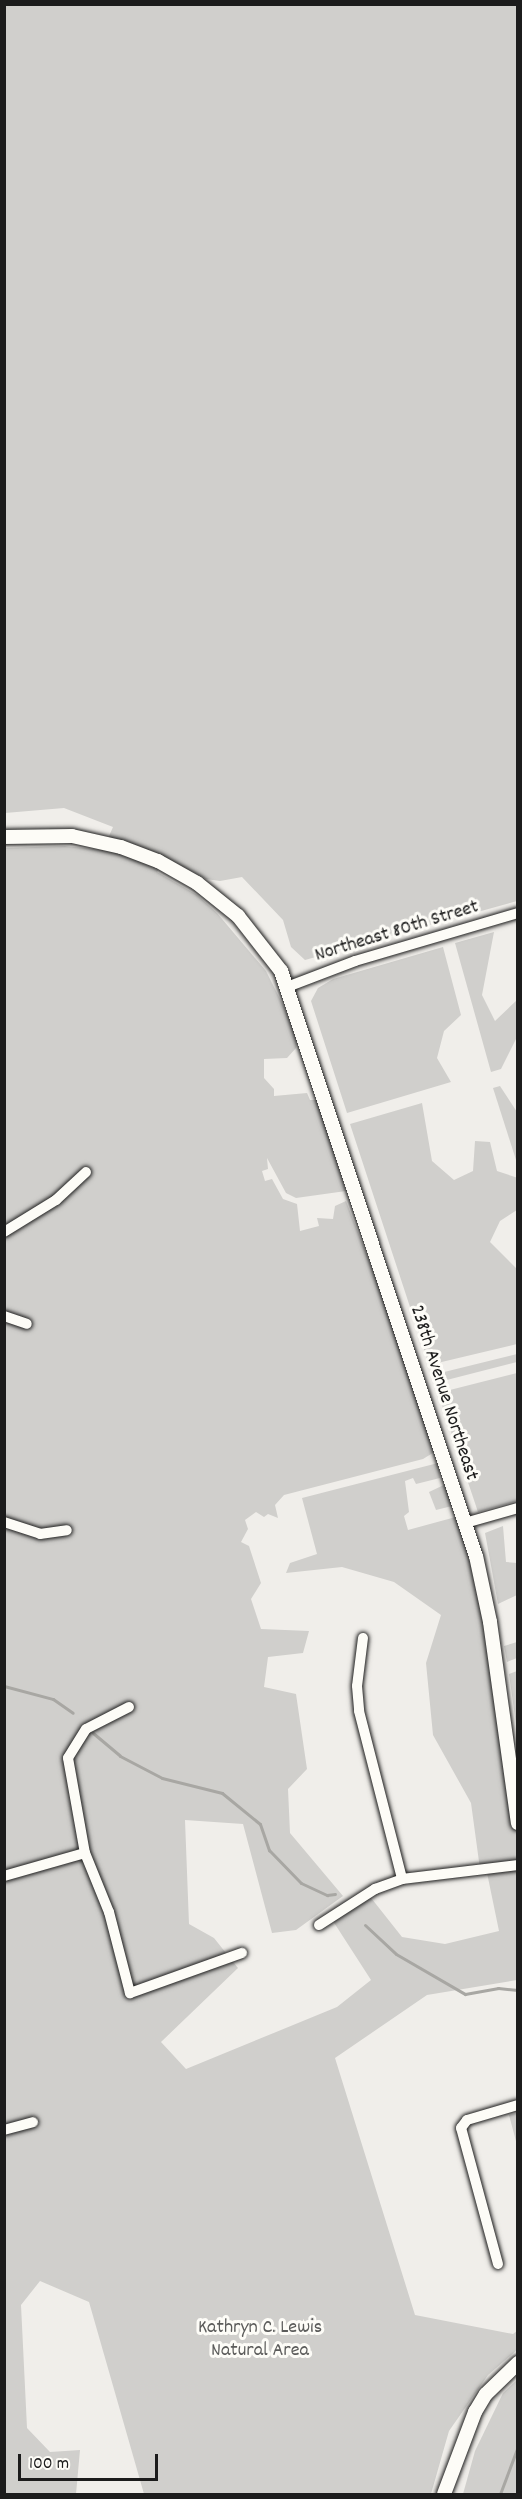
<!DOCTYPE html>
<style>
body{margin:0}
#map{position:relative;width:522px;height:2499px;overflow:hidden;background:#f0eeea;font-family:Dekko,sans-serif}
div>[style]{position:absolute}
[style*='--x']{left:calc(var(--x)*1px);top:calc(var(--y)*1px);width:calc(var(--w)*1px);rotate:calc(var(--a)*1deg)}
.green>*{inset:0;background:#d0cfcc}
.stream>*{height:3px;margin:-1.5px;padding:0 1.5px;transform-origin:1.5px;border-radius:1.5px;background:#a8a7a3}
.roads{filter:drop-shadow(0 0 2px #1c1c1c) drop-shadow(0 0 2px #1c1c1c)}
.minor>*{height:10px;margin:-5px;padding:0 5px;transform-origin:5px;border-radius:5px;background:#fdfcf7}
.tertiary>*{height:14px;margin:-7px;padding:0 7px;transform-origin:7px;border-radius:7px;background:#fdfcf7}
span{translate:-50% -50%;white-space:nowrap;text-align:center;line-height:1.15;-webkit-text-stroke:6px #fdfcf7;paint-order:stroke}
.street-label{font-size:20px;color:#1c1c1c}
.park-label{font-size:20px;color:#5b5b5a}
.frame{position:absolute;inset:0;border:6px solid #1c1c1c;pointer-events:none}
.scale{position:absolute;left:18px;top:2454px;width:140px;height:27px;box-sizing:border-box;border:3px solid #1c1c1c;border-top:0;padding-left:8px;font-size:18px;line-height:21px;white-space:nowrap;color:#1c1c1c;-webkit-text-stroke:4px #fdfcf7;paint-order:stroke}
</style>
<div id="map">
<div class="green">
<div style="clip-path:polygon(5px 5px,517px 5px,517px 901px,305px 960px,291px 947px,283px 920px,242px 877px,220px 881px,206px 879px,167px 858px,157px 872px,197px 895px,217px 913px,266px 971px,284px 1007px,297px 1040px,296px 1048px,287px 1058px,264px 1059px,264px 1078px,274px 1089px,274px 1096px,307px 1093px,310px 1100px,317px 1100px,346px 1191px,296px 1198px,286px 1193px,267px 1158px,268px 1169px,262px 1171px,265px 1181px,272px 1179px,283px 1199px,297px 1204px,300px 1231px,319px 1226px,317px 1218px,333px 1219px,335px 1206px,346px 1201px,441px 1448px,423px 1459px,284px 1495px,275px 1505px,278px 1518px,268px 1514px,264px 1517px,256px 1512px,245px 1520px,248px 1529px,241px 1542px,249px 1546px,261px 1583px,251px 1599px,261px 1629px,309px 1631px,303px 1653px,268px 1657px,264px 1687px,296px 1694px,307px 1769px,288px 1789px,290px 1833px,343px 1896px,296px 1930px,272px 1933px,243px 1824px,185px 1820px,189px 1924px,214px 1938px,238px 1968px,161px 2042px,186px 2069px,337px 2007px,371px 1980px,331px 1918px,368px 1894px,402px 1937px,445px 1944px,499px 1931px,486px 1868px,480px 1869px,471px 1803px,433px 1735px,426px 1663px,441px 1615px,394px 1582px,342px 1567px,286px 1573px,290px 1563px,317px 1554px,302px 1498px,438px 1463px,440px 1478px,416px 1484px,413px 1478px,405px 1481px,409px 1512px,404px 1516px,408px 1530px,463px 1515px,476px 1556px,517px 1823px,517px 1980px,427px 1995px,335px 2058px,415px 2315px,513px 2334px,517px 2331px,517px 2350px,488px 2375px,449px 2431px,431px 2494px,144px 2494px,89px 2302px,40px 2281px,21px 2305px,27px 2428px,50px 2452px,80px 2450px,76px 2494px,4px 2494px,5px 848px,65px 846px,103px 850px,113px 827px,64px 808px,5px 813px)"></div>
<div style="clip-path:polygon(494px 932px,482px 995px,495px 1021px,517px 1000px,518px 1035px,501px 1069px,491px 1072px,455px 943px)"></div>
<div style="clip-path:polygon(443px 947px,461px 1015px,444px 1031px,437px 1058px,451px 1082px,347px 1113px,311px 1001px,318px 988px,333px 979px)"></div>
<div style="clip-path:polygon(500px 1086px,517px 1112px,517px 1163px,493px 1088px)"></div>
<div style="clip-path:polygon(422px 1103px,432px 1161px,454px 1180px,473px 1171px,475px 1141px,490px 1142px,497px 1171px,518px 1178px,517px 1210px,500px 1221px,490px 1242px,517px 1269px,517px 1344px,429px 1365px,350px 1124px)"></div>
<div style="clip-path:polygon(517px 1354px,517px 1362px,435px 1383px,432px 1375px)"></div>
<div style="clip-path:polygon(517px 1373px,517px 1501px,478px 1512px,438px 1393px)"></div>
<div style="clip-path:polygon(446px 1484px,452px 1506px,436px 1510px,429px 1492px)"></div>
<div style="clip-path:polygon(503px 1526px,506px 1562px,517px 1563px,517px 1595px,498px 1604px,485px 1533px)"></div>
<div style="clip-path:polygon(517px 1642px,517px 1658px,507px 1662px,504px 1646px)"></div>
<div style="clip-path:polygon(517px 1671px,518px 1671px,517px 1731px,509px 1674px)"></div>
<div style="clip-path:polygon(517px 2113px,518px 2113px,517px 2145px,509px 2115px)"></div>
<div style="clip-path:polygon(517px 2380px,517px 2494px,463px 2494px,475px 2451px,503px 2393px)"></div>
</div>
<div class="stream">
<div style="--x:4;--y:1686;--w:51;--a:14.9"></div>
<div style="--x:53;--y:1699;--w:24;--a:35"></div>
<div style="--x:93;--y:1733;--w:35;--a:40"></div>
<div style="--x:120;--y:1756;--w:47;--a:27.6"></div>
<div style="--x:162;--y:1778;--w:62;--a:14"></div>
<div style="--x:222;--y:1793;--w:49;--a:39.2"></div>
<div style="--x:260;--y:1824;--w:28;--a:71"></div>
<div style="--x:269;--y:1850;--w:46;--a:45.9"></div>
<div style="--x:301;--y:1883;--w:29;--a:25"></div>
<div style="--x:327;--y:1895;--w:8;--a:-7"></div>
<div style="--x:365;--y:1925;--w:42;--a:43.1"></div>
<div style="--x:396;--y:1954;--w:80;--a:30.1"></div>
<div style="--x:465;--y:1994;--w:34;--a:-10"></div>
<div style="--x:498;--y:1988;--w:20;--a:6"></div>
<div style="--x:500;--y:2494;--w:51;--a:-69.4"></div>
</div>
<div class="roads">
<div class="minor">
<div style="--x:287;--y:987;--w:73;--a:-20.9"></div>
<div style="--x:355;--y:961;--w:170;--a:-16.4"></div>
<div style="--x:4;--y:1232;--w:61;--a:-31.6"></div>
<div style="--x:56;--y:1200;--w:41;--a:-43"></div>
<div style="--x:4;--y:1316;--w:24;--a:19"></div>
<div style="--x:4;--y:1522;--w:38;--a:18"></div>
<div style="--x:40;--y:1534;--w:27;--a:-8"></div>
<div style="--x:465;--y:1523;--w:55;--a:-15.8"></div>
<div style="--x:363;--y:1638;--w:48;--a:97.1"></div>
<div style="--x:357;--y:1686;--w:25;--a:85"></div>
<div style="--x:359;--y:1711;--w:173;--a:75.6"></div>
<div style="--x:129;--y:1707;--w:48;--a:152.9"></div>
<div style="--x:86;--y:1729;--w:34;--a:122"></div>
<div style="--x:68;--y:1758;--w:97;--a:79.9"></div>
<div style="--x:85;--y:1853;--w:64;--a:67.9"></div>
<div style="--x:109;--y:1912;--w:84;--a:75.5"></div>
<div style="--x:130;--y:1993;--w:119;--a:-19.7"></div>
<div style="--x:4;--y:1876;--w:84;--a:-15.9"></div>
<div style="--x:319;--y:1925;--w:67;--a:-32.7"></div>
<div style="--x:375;--y:1889;--w:29;--a:-20"></div>
<div style="--x:402;--y:1879;--w:117;--a:-6.9"></div>
<div style="--x:4;--y:2130;--w:30;--a:-15"></div>
<div style="--x:498;--y:2264;--w:141;--a:-105.2"></div>
<div style="--x:461;--y:2128;--w:10;--a:-53"></div>
<div style="--x:467;--y:2120;--w:53;--a:-16.4"></div>
</div>
<div class="tertiary">
<div style="--x:4;--y:837;--w:68;--a:-0.8"></div>
<div style="--x:72;--y:836;--w:50;--a:12.7"></div>
<div style="--x:121;--y:847;--w:40;--a:21"></div>
<div style="--x:158;--y:861;--w:45;--a:29.4"></div>
<div style="--x:197;--y:883;--w:53;--a:38.8"></div>
<div style="--x:238;--y:916;--w:70;--a:52"></div>
<div style="--x:281;--y:971;--w:617;--a:71.57"></div>
<div style="--x:476;--y:1556;--w:67;--a:78"></div>
<div style="--x:490;--y:1622;--w:203;--a:82.1"></div>
<div style="--x:444;--y:2494;--w:88;--a:-69.3"></div>
<div style="--x:475;--y:2412;--w:21;--a:-59"></div>
<div style="--x:486;--y:2394;--w:45;--a:-44.1"></div>
</div>
</div>
<div class="street-label">
<span style="left:397px;top:932px;rotate:-17deg">Northeast 80th Street</span>
<span style="left:443px;top:1393px;rotate:72deg">238th Avenue Northeast</span>
</div>
<div class="park-label">
<span style="left:260px;top:2340px">Kathryn C. Lewis<br>Natural Area</span>
</div>
<div class="frame"></div>
<div class="scale">100 m</div>
</div>
